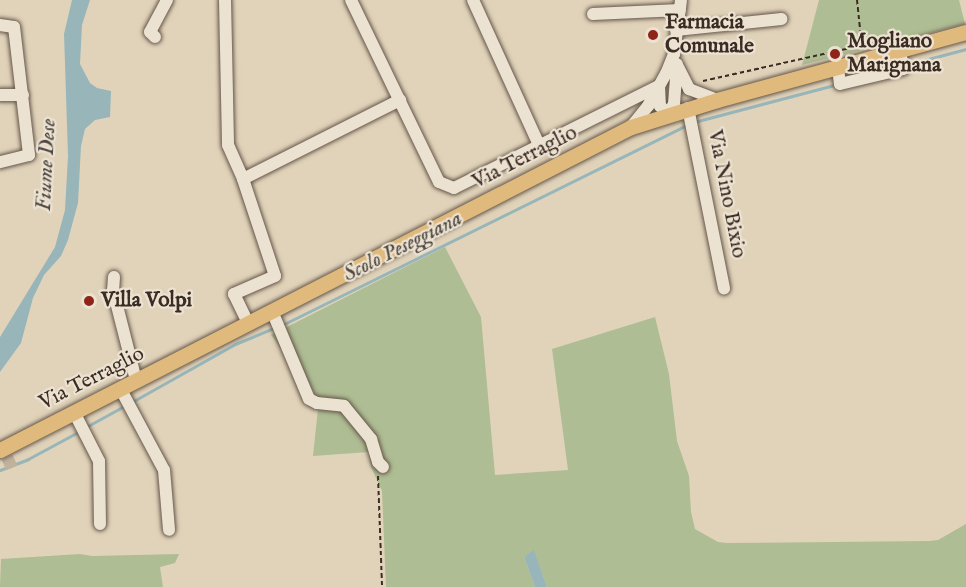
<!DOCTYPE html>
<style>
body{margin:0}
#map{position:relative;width:966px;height:587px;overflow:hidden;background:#e1d3ba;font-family:"IM FELL English",serif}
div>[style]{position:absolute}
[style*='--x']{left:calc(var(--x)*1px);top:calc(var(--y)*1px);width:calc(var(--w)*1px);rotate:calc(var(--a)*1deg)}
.green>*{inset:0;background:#aebd93}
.water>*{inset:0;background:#98b6b9}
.stream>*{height:3px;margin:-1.5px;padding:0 1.5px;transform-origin:1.5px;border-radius:1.5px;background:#98b6b9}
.minor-tunnel>*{height:12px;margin-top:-6px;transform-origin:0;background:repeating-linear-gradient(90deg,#c0b29c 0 12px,transparent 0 18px)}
.path>*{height:2px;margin-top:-1px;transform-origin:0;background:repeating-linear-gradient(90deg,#3b2c23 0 4.5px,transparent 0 7.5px)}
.roads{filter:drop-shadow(0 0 2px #645649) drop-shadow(0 0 2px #645649)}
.minor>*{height:12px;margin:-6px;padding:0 6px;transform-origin:6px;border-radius:6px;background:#ece2d2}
.major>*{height:15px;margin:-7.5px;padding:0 7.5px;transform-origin:7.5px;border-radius:7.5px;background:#e0ba7d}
.dots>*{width:16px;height:16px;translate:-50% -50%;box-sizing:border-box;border:3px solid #ece2d2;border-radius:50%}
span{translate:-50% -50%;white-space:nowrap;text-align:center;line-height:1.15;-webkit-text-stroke:4.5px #ece2d2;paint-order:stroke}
.poi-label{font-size:21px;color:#3b2c23;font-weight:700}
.left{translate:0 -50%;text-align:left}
.street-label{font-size:21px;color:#3b2c23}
.water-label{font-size:22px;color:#4e4841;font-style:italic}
</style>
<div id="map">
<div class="green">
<div style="clip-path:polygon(819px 0,959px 0,965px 24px,802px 65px)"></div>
<div style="clip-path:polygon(445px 247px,481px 317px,495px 475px,568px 470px,552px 349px,655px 317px,669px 374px,677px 441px,689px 476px,691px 512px,695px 529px,718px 542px,727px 543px,930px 541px,938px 540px,966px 524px,966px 587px,547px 587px,534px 551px,524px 557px,535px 587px,386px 587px,382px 491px,371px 467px,369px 452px,313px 456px,319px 399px,271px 335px)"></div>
<div style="clip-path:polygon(80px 554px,92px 556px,179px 554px,175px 563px,160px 567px,163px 587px,0 587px,1px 559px)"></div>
</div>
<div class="water">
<div style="clip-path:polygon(72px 0,90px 0,82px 25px,80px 64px,90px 83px,97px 88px,111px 91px,110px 117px,95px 120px,85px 129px,81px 146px,78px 203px,68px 240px,61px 256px,44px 275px,33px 298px,21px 343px,0 372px,0 337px,55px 247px,65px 210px,68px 156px,64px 34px)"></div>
<div style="clip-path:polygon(534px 550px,547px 587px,535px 587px,524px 557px)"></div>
</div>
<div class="stream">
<div style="--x:913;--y:63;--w:55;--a:-14.8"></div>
<div style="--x:694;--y:122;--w:145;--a:-14.8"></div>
<div style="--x:282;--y:325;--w:453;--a:-26.3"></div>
<div style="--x:130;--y:403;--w:120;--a:-29.3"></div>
<div style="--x:235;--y:344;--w:44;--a:-22.5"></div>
<div style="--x:86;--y:427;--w:43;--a:-28.9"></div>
<div style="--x:0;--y:470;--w:30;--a:-21"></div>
<div style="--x:28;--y:459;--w:59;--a:-28.3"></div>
</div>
<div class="minor-tunnel">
<div style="--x:7;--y:457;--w:12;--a:66"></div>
</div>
<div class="path">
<div style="--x:857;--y:0;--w:30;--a:84"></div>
<div style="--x:860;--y:30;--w:15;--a:67"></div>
<div style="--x:703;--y:81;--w:183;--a:-12.6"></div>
<div style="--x:378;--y:476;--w:111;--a:87.9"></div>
</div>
<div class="roads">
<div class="minor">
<div style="--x:225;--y:0;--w:145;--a:88.8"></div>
<div style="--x:228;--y:145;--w:37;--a:66"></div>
<div style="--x:243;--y:179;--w:102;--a:71.7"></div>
<div style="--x:275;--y:276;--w:45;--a:156.3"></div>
<div style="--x:234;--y:294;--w:32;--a:64"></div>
<div style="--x:351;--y:0;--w:202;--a:64.2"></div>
<div style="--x:439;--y:182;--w:16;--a:22"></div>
<div style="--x:454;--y:188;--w:229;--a:-26.5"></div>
<div style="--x:473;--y:0;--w:162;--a:65.5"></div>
<div style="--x:593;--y:14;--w:87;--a:-2.6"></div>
<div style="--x:0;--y:25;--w:14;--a:8"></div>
<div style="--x:14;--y:27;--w:129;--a:83.3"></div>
<div style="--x:29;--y:155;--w:30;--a:166"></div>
<div style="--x:676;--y:30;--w:106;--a:-6"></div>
<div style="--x:155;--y:37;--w:7;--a:-135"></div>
<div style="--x:150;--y:32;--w:36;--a:-62"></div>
<div style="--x:678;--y:67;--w:25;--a:63"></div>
<div style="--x:689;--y:89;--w:30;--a:21"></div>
<div style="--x:838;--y:68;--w:16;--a:83"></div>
<div style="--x:840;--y:84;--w:65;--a:-13.4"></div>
<div style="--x:903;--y:69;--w:19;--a:-99"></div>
<div style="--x:659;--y:87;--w:19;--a:87"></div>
<div style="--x:660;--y:106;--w:11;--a:45"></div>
<div style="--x:668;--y:114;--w:12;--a:-59"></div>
<div style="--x:674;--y:104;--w:40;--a:-85.7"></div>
<div style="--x:0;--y:95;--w:23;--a:0"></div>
<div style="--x:688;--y:108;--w:184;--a:78.7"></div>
<div style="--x:631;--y:127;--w:27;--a:-51"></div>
<div style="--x:648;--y:106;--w:37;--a:-61"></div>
<div style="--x:666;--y:74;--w:22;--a:-68"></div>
<div style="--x:674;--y:54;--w:54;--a:-82.6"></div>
<div style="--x:243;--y:179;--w:176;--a:-26.7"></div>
<div style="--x:114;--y:277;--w:13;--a:94"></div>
<div style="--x:113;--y:290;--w:93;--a:75.7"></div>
<div style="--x:272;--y:311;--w:95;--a:67.2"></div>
<div style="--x:309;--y:399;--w:9;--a:27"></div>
<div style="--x:317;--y:403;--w:27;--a:6"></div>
<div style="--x:344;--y:406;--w:43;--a:50.7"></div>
<div style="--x:371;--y:439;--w:24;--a:73"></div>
<div style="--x:378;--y:462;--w:7;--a:45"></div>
<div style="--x:120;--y:388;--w:93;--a:61.8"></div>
<div style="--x:164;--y:470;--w:60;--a:85.2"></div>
<div style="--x:74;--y:412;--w:55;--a:63"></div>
<div style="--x:99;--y:461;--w:63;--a:89.1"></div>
</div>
<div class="major">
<div style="--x:0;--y:450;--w:709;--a:-27.11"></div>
<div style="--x:631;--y:127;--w:90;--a:-17.4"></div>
<div style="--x:717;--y:100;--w:258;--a:-15.3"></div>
</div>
</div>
<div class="dots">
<div style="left:653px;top:35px;background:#8f2418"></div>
<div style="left:835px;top:54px;background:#8f2418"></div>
<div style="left:89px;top:301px;background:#8f2418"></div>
</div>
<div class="poi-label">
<span class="left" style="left:665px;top:35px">Farmacia<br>Comunale</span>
<span class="left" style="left:847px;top:54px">Mogliano<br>Marignana</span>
<span class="left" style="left:101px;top:301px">Villa Volpi</span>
</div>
<div class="street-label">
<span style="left:525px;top:158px;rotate:-27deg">Via Terraglio</span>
<span style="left:726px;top:194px;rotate:79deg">Via Nino Bixio</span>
<span style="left:92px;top:379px;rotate:-27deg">Via Terraglio</span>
</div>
<div class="water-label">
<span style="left:47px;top:165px;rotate:-87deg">Fiume Dese</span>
<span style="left:403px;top:247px;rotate:-27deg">Scolo Peseggiana</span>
</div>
</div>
